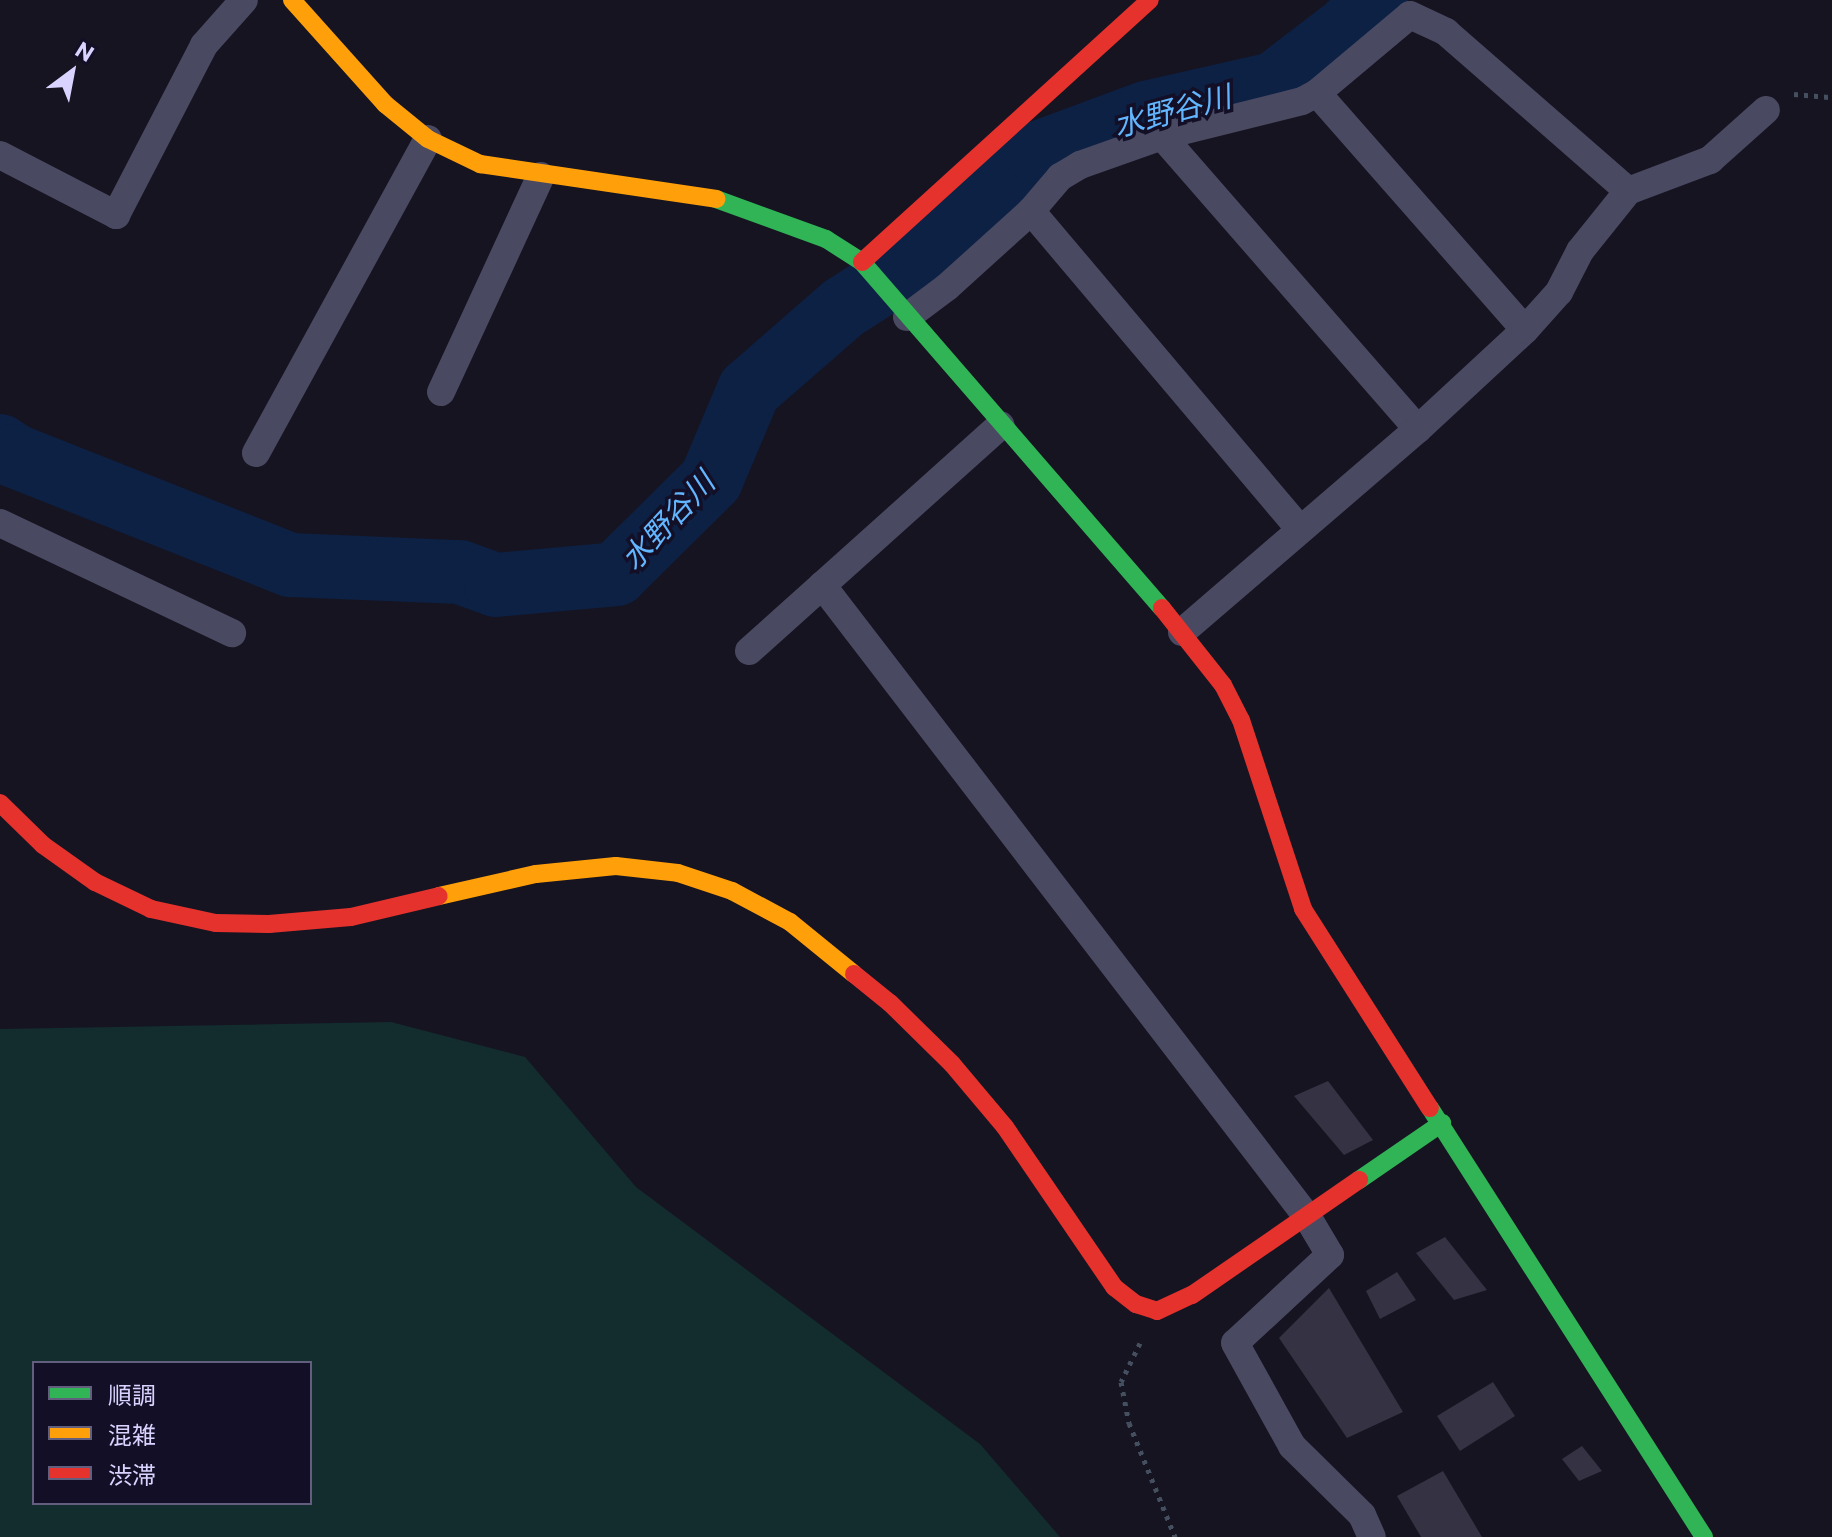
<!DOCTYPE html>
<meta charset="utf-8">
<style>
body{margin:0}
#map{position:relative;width:1832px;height:1537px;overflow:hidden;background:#161421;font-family:Commissioner,"Noto Sans JP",sans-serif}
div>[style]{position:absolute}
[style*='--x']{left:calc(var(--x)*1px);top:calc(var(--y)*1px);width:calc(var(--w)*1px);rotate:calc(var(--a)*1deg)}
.green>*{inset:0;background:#132c2d}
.river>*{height:64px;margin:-32px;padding:0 32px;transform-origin:32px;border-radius:32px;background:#0d2144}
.building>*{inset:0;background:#343243}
.path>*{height:5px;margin-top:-2.5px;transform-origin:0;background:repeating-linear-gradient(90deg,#44505f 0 4px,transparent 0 10px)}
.street>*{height:28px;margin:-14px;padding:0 14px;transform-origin:14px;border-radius:14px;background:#4a4962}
.fast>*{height:18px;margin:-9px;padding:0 9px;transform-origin:9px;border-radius:9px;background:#30b455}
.slow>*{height:18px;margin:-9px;padding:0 9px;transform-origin:9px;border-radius:9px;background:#ff9f0a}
.jam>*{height:18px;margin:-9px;padding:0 9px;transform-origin:9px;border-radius:9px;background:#e5322d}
span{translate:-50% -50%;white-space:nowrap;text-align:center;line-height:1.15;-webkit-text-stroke:7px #130f26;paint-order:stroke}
.water-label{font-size:30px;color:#62b6ff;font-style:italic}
.legend{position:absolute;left:32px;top:1361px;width:280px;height:144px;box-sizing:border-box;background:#130f26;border:2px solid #625e7d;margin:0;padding:10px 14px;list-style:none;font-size:24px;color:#d9d4ff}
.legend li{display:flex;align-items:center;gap:16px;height:40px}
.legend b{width:40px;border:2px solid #625e7d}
.north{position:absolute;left:32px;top:32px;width:80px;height:80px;-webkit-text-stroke:6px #130f26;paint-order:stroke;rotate:32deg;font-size:22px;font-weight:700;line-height:32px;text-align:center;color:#d9d4ff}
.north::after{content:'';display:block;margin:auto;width:28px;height:36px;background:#d9d4ff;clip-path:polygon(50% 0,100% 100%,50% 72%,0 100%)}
</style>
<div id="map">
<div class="green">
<div style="clip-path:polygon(evenodd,391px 1022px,525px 1057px,636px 1187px,980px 1444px,1060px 1537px,0 1537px,0 1029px,391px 1022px,34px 1363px,310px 1363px,310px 1503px,34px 1503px,34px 1363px)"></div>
</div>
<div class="river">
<div style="--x:0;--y:446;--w:18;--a:34"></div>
<div style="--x:15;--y:456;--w:296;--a:21.6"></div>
<div style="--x:290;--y:565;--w:170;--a:2.4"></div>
<div style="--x:460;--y:572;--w:38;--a:20"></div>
<div style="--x:496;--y:585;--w:121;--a:-5.2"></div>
<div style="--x:616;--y:574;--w:134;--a:-44.7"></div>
<div style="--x:711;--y:480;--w:98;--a:-67.1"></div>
<div style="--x:749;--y:390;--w:125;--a:-41.1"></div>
<div style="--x:843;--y:308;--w:100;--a:-32.7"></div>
<div style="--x:927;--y:254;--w:150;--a:-42.3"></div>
<div style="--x:1038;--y:153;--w:115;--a:-20.3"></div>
<div style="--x:1146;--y:113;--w:131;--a:-12.8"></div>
<div style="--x:1274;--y:84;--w:91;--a:-37.4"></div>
<div style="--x:1346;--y:29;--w:42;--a:-44"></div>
</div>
<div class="building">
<div style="clip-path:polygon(1328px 1081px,1373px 1140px,1344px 1155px,1294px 1096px)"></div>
<div style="clip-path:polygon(1445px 1237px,1487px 1290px,1454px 1300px,1416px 1253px)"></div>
<div style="clip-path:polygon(1397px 1272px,1416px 1300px,1380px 1319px,1366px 1291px)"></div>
<div style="clip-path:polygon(1329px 1288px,1403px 1412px,1347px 1438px,1279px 1338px)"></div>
<div style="clip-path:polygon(1493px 1382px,1515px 1416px,1460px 1451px,1437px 1416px)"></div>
<div style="clip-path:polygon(1582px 1446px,1602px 1471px,1579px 1481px,1562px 1459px)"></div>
<div style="clip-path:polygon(1443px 1471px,1482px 1537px,1421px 1537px,1397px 1496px)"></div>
</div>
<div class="path">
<div style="--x:1794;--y:94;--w:38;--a:5"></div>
<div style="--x:1140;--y:1343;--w:43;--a:116"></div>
<div style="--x:1121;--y:1382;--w:42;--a:79"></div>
<div style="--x:1129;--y:1423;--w:123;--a:68"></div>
</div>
<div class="street">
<div style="--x:1317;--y:93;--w:315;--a:48.7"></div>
<div style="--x:1162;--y:136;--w:389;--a:48.9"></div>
<div style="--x:0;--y:155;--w:131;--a:27.3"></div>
<div style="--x:116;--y:215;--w:191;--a:-62.6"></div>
<div style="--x:204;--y:45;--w:60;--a:-48.4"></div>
<div style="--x:1031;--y:211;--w:415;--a:49.8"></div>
<div style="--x:907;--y:317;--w:50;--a:-36.9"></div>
<div style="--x:947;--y:287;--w:113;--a:-42.1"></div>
<div style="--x:1031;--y:211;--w:45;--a:-49.5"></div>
<div style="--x:1060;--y:177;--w:23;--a:-31"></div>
<div style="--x:1080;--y:165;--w:87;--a:-19.5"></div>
<div style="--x:1162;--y:136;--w:144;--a:-14"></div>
<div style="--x:1302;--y:101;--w:17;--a:-28"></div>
<div style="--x:1317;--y:93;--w:121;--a:-40"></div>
<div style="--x:1410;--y:15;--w:40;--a:25"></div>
<div style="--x:1446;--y:32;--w:242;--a:41.1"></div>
<div style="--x:441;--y:392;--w:238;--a:-65.2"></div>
<div style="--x:256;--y:453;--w:358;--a:-61.3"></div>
<div style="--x:0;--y:523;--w:257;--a:25.4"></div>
<div style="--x:822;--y:585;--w:798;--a:52.48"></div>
<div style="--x:1308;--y:1218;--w:43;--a:59.3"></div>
<div style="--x:1330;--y:1255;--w:129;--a:137.2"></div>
<div style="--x:1235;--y:1343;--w:118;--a:61"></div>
<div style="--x:1292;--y:1446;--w:98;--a:44.6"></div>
<div style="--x:1362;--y:1515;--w:24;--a:66"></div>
<div style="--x:1182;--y:632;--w:311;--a:-40.7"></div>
<div style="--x:1418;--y:429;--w:146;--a:-42.8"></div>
<div style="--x:1525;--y:330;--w:51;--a:-48.2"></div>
<div style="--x:1559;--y:292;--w:46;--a:-62.9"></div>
<div style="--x:1580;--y:251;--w:77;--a:-51.3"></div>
<div style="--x:1628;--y:191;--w:88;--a:-20.7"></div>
<div style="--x:1710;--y:160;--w:75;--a:-41.8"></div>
<div style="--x:749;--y:651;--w:338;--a:-41.9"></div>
</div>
<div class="fast">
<div style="--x:716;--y:199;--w:117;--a:20"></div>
<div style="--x:826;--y:239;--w:43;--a:32.6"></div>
<div style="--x:862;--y:262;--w:458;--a:49.1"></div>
<div style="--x:1430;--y:1108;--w:509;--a:57.43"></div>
<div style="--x:1359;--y:1180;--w:101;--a:-34.5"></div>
</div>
<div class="slow">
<div style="--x:292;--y:0;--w:140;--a:48.2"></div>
<div style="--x:385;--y:104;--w:55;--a:39.1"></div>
<div style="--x:428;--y:139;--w:58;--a:25.7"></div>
<div style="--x:480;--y:164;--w:239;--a:8.4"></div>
<div style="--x:439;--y:896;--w:99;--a:-12.8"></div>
<div style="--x:536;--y:874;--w:80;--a:-5.7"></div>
<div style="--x:616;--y:866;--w:62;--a:6.4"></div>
<div style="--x:678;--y:873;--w:57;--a:18.4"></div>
<div style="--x:732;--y:891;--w:66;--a:28.1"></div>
<div style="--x:790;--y:922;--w:82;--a:39.1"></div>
</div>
<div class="jam">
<div style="--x:862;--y:262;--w:389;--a:-42.3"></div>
<div style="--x:1162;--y:608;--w:98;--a:51.6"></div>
<div style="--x:1223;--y:685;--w:39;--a:63"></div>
<div style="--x:1241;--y:720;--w:199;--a:71.8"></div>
<div style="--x:1303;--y:909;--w:236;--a:57.5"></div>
<div style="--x:0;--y:803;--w:60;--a:44.3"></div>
<div style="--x:43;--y:845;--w:64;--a:35.4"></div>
<div style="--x:95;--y:882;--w:62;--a:25.7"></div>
<div style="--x:151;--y:909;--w:66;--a:12.2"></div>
<div style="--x:216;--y:923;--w:53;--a:1.1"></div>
<div style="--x:269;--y:924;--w:82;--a:-4.9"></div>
<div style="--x:351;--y:917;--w:90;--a:-13.4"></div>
<div style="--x:854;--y:974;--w:46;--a:38.9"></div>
<div style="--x:890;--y:1003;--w:87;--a:44.5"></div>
<div style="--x:952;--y:1064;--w:82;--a:49.9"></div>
<div style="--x:1005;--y:1127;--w:194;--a:55.7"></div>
<div style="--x:1114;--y:1287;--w:28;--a:38"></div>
<div style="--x:1136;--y:1304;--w:22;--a:18"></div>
<div style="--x:1157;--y:1311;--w:38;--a:-25"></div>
<div style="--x:1192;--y:1295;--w:203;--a:-34.6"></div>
</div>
<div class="water-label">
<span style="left:1172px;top:110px;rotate:-15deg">水野谷川</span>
<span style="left:667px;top:520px;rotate:-47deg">水野谷川</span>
</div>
<ul class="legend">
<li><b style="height:10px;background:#30b455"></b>順調</li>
<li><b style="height:10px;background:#ff9f0a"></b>混雑</li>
<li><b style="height:10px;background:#e5322d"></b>渋滞</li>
</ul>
<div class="north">N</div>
</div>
